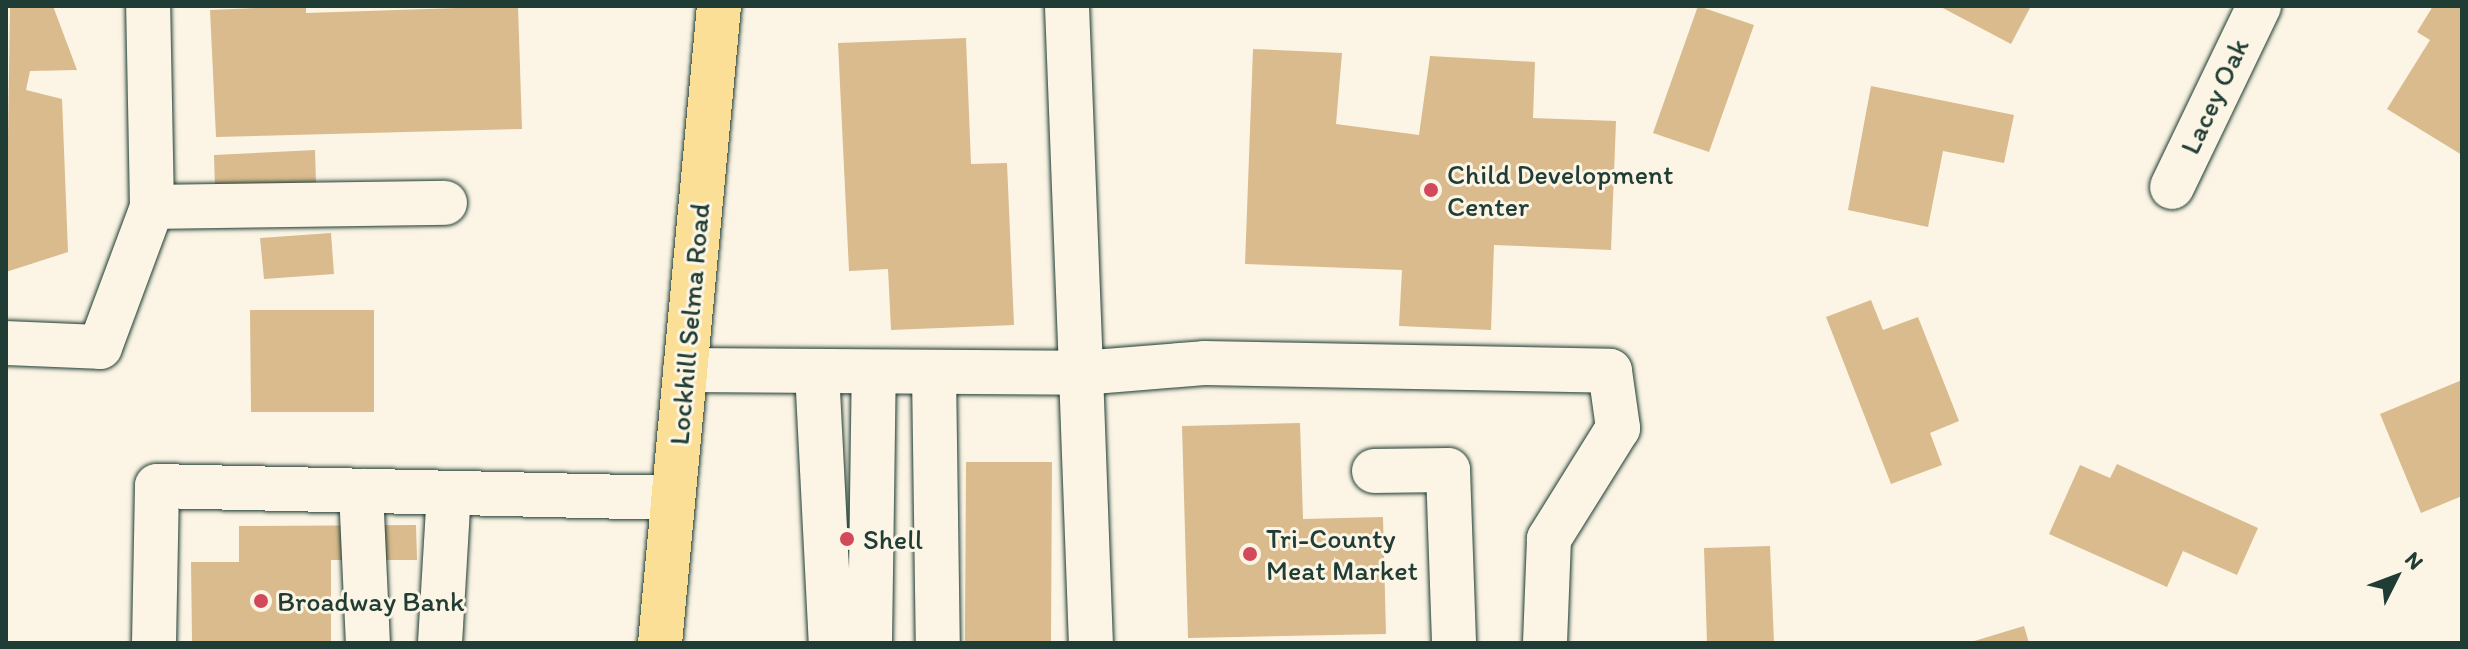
<!DOCTYPE html>
<style>
body{margin:0}
#map{position:relative;width:2468px;height:649px;overflow:hidden;background:#fcf5e5;font-family:Itim,sans-serif}
div>[style]{position:absolute}
[style*='--x']{left:calc(var(--x)*1px);top:calc(var(--y)*1px);width:calc(var(--w)*1px);rotate:calc(var(--a)*1deg)}
.building>*{inset:0;background:#d9bb8d}
.roads{filter:drop-shadow(0 0 2px #1f3d34) drop-shadow(0 0 2px #1f3d34)}
.minor>*{height:44px;margin:-22px;padding:0 22px;transform-origin:22px;border-radius:22px;background:#fcf5e5}
.major>*{height:44px;margin:-22px;padding:0 22px;transform-origin:22px;border-radius:22px;background:#fbdf96}
.dots>*{width:22px;height:22px;translate:-50% -50%;box-sizing:border-box;border:4px solid #fcf5e5;border-radius:50%}
span{translate:-50% -50%;white-space:nowrap;text-align:center;line-height:1.15;-webkit-text-stroke:6px #fcf5e5;paint-order:stroke}
.street-label{font-size:28px;color:#1f3d34}
.poi-label{font-size:28px;color:#1f3d34}
.left{translate:0 -50%;text-align:left}
.frame{position:absolute;inset:0;border:8px solid #1f3d34;pointer-events:none}
.north{position:absolute;left:2356px;top:537px;width:80px;height:80px;-webkit-text-stroke:6px #fcf5e5;paint-order:stroke;rotate:48deg;font-size:22px;font-weight:700;line-height:32px;text-align:center;color:#1f3d34}
.north::after{content:'';display:block;margin:auto;width:28px;height:36px;background:#1f3d34;clip-path:polygon(50% 0,100% 100%,50% 72%,0 100%)}
</style>
<div id="map">
<div class="building">
<div style="clip-path:polygon(10px 6px,53px 6px,77px 70px,30px 71px,26px 90px,62px 99px,68px 252px,6px 272px)"></div>
<div style="clip-path:polygon(306px 6px,306px 13px,518px 6px,522px 129px,216px 137px,210px 10px)"></div>
<div style="clip-path:polygon(1698px 6px,1754px 25px,1709px 152px,1653px 133px)"></div>
<div style="clip-path:polygon(1939px 6px,2031px 6px,2011px 44px)"></div>
<div style="clip-path:polygon(2433px 6px,2462px 6px,2462px 155px,2387px 109px,2430px 40px,2417px 32px)"></div>
<div style="clip-path:polygon(966px 38px,971px 164px,1007px 163px,1014px 325px,891px 330px,888px 269px,849px 271px,838px 43px)"></div>
<div style="clip-path:polygon(1253px 49px,1342px 53px,1336px 124px,1419px 135px,1430px 56px,1535px 62px,1533px 118px,1616px 121px,1611px 250px,1494px 245px,1491px 330px,1399px 326px,1402px 270px,1245px 264px)"></div>
<div style="clip-path:polygon(1871px 86px,2014px 115px,2004px 163px,1943px 151px,1928px 227px,1848px 210px)"></div>
<div style="clip-path:polygon(315px 150px,316px 183px,215px 189px,214px 155px)"></div>
<div style="clip-path:polygon(331px 233px,334px 274px,264px 279px,260px 238px)"></div>
<div style="clip-path:polygon(1871px 300px,1883px 330px,1918px 317px,1959px 421px,1930px 433px,1942px 465px,1891px 484px,1826px 317px)"></div>
<div style="clip-path:polygon(250px 310px,374px 310px,374px 412px,251px 412px)"></div>
<div style="clip-path:polygon(2462px 380px,2462px 496px,2421px 513px,2380px 414px)"></div>
<div style="clip-path:polygon(1300px 423px,1303px 519px,1383px 517px,1386px 634px,1188px 638px,1182px 426px)"></div>
<div style="clip-path:polygon(966px 462px,1052px 462px,1051px 643px,965px 643px)"></div>
<div style="clip-path:polygon(2117px 464px,2258px 528px,2237px 575px,2183px 551px,2167px 587px,2049px 534px,2080px 465px,2110px 478px)"></div>
<div style="clip-path:polygon(416px 525px,417px 560px,331px 560px,331px 641px,192px 642px,191px 562px,239px 562px,239px 526px)"></div>
<div style="clip-path:polygon(1770px 546px,1774px 643px,1707px 643px,1704px 548px)"></div>
<div style="clip-path:polygon(2024px 626px,2029px 643px,1972px 643px,1971px 642px)"></div>
</div>
<div class="roads">
<div class="minor">
<div style="--x:1067;--y:6;--w:367;--a:87.8"></div>
<div style="--x:1081;--y:373;--w:123;--a:-4.6"></div>
<div style="--x:1204;--y:363;--w:406;--a:1.1"></div>
<div style="--x:1610;--y:371;--w:58;--a:82"></div>
<div style="--x:1618;--y:428;--w:131;--a:121.9"></div>
<div style="--x:1549;--y:539;--w:104;--a:92.2"></div>
<div style="--x:2172;--y:187;--w:201;--a:-64.3"></div>
<div style="--x:152;--y:207;--w:293;--a:-0.8"></div>
<div style="--x:6;--y:343;--w:94;--a:2.4"></div>
<div style="--x:100;--y:347;--w:149;--a:-69.6"></div>
<div style="--x:152;--y:207;--w:201;--a:-91.1"></div>
<div style="--x:685;--y:370;--w:396;--a:0.4"></div>
<div style="--x:1081;--y:373;--w:270;--a:87.9"></div>
<div style="--x:817;--y:371;--w:272;--a:87.1"></div>
<div style="--x:934;--y:372;--w:271;--a:89.2"></div>
<div style="--x:1374;--y:471;--w:74;--a:-0.8"></div>
<div style="--x:1448;--y:470;--w:173;--a:88"></div>
<div style="--x:361;--y:491;--w:152;--a:87.4"></div>
<div style="--x:154;--y:643;--w:157;--a:-88.9"></div>
<div style="--x:157;--y:486;--w:516;--a:1.33"></div>
<div style="--x:440;--y:643;--w:150;--a:-86.6"></div>
<div style="--x:870;--y:643;--w:271;--a:-89.2"></div>
</div>
<div class="major">
<div style="--x:660;--y:643;--w:640;--a:-84.71"></div>
</div>
</div>
<div class="dots">
<div style="left:1431px;top:190px;background:#d1495b"></div>
<div style="left:847px;top:539px;background:#d1495b"></div>
<div style="left:1250px;top:554px;background:#d1495b"></div>
<div style="left:261px;top:601px;background:#d1495b"></div>
</div>
<div class="street-label">
<span style="left:2214px;top:96px;rotate:-65deg">Lacey Oak</span>
<span style="left:689px;top:324px;rotate:-85deg">Lockhill Selma Road</span>
</div>
<div class="poi-label">
<span class="left" style="left:1447px;top:190px">Child Development<br>Center</span>
<span class="left" style="left:1266px;top:554px">Tri-County<br>Meat Market</span>
<span class="left" style="left:863px;top:539px">Shell</span>
<span class="left" style="left:277px;top:601px">Broadway Bank</span>
</div>
<div class="frame"></div>
<div class="north">N</div>
</div>
